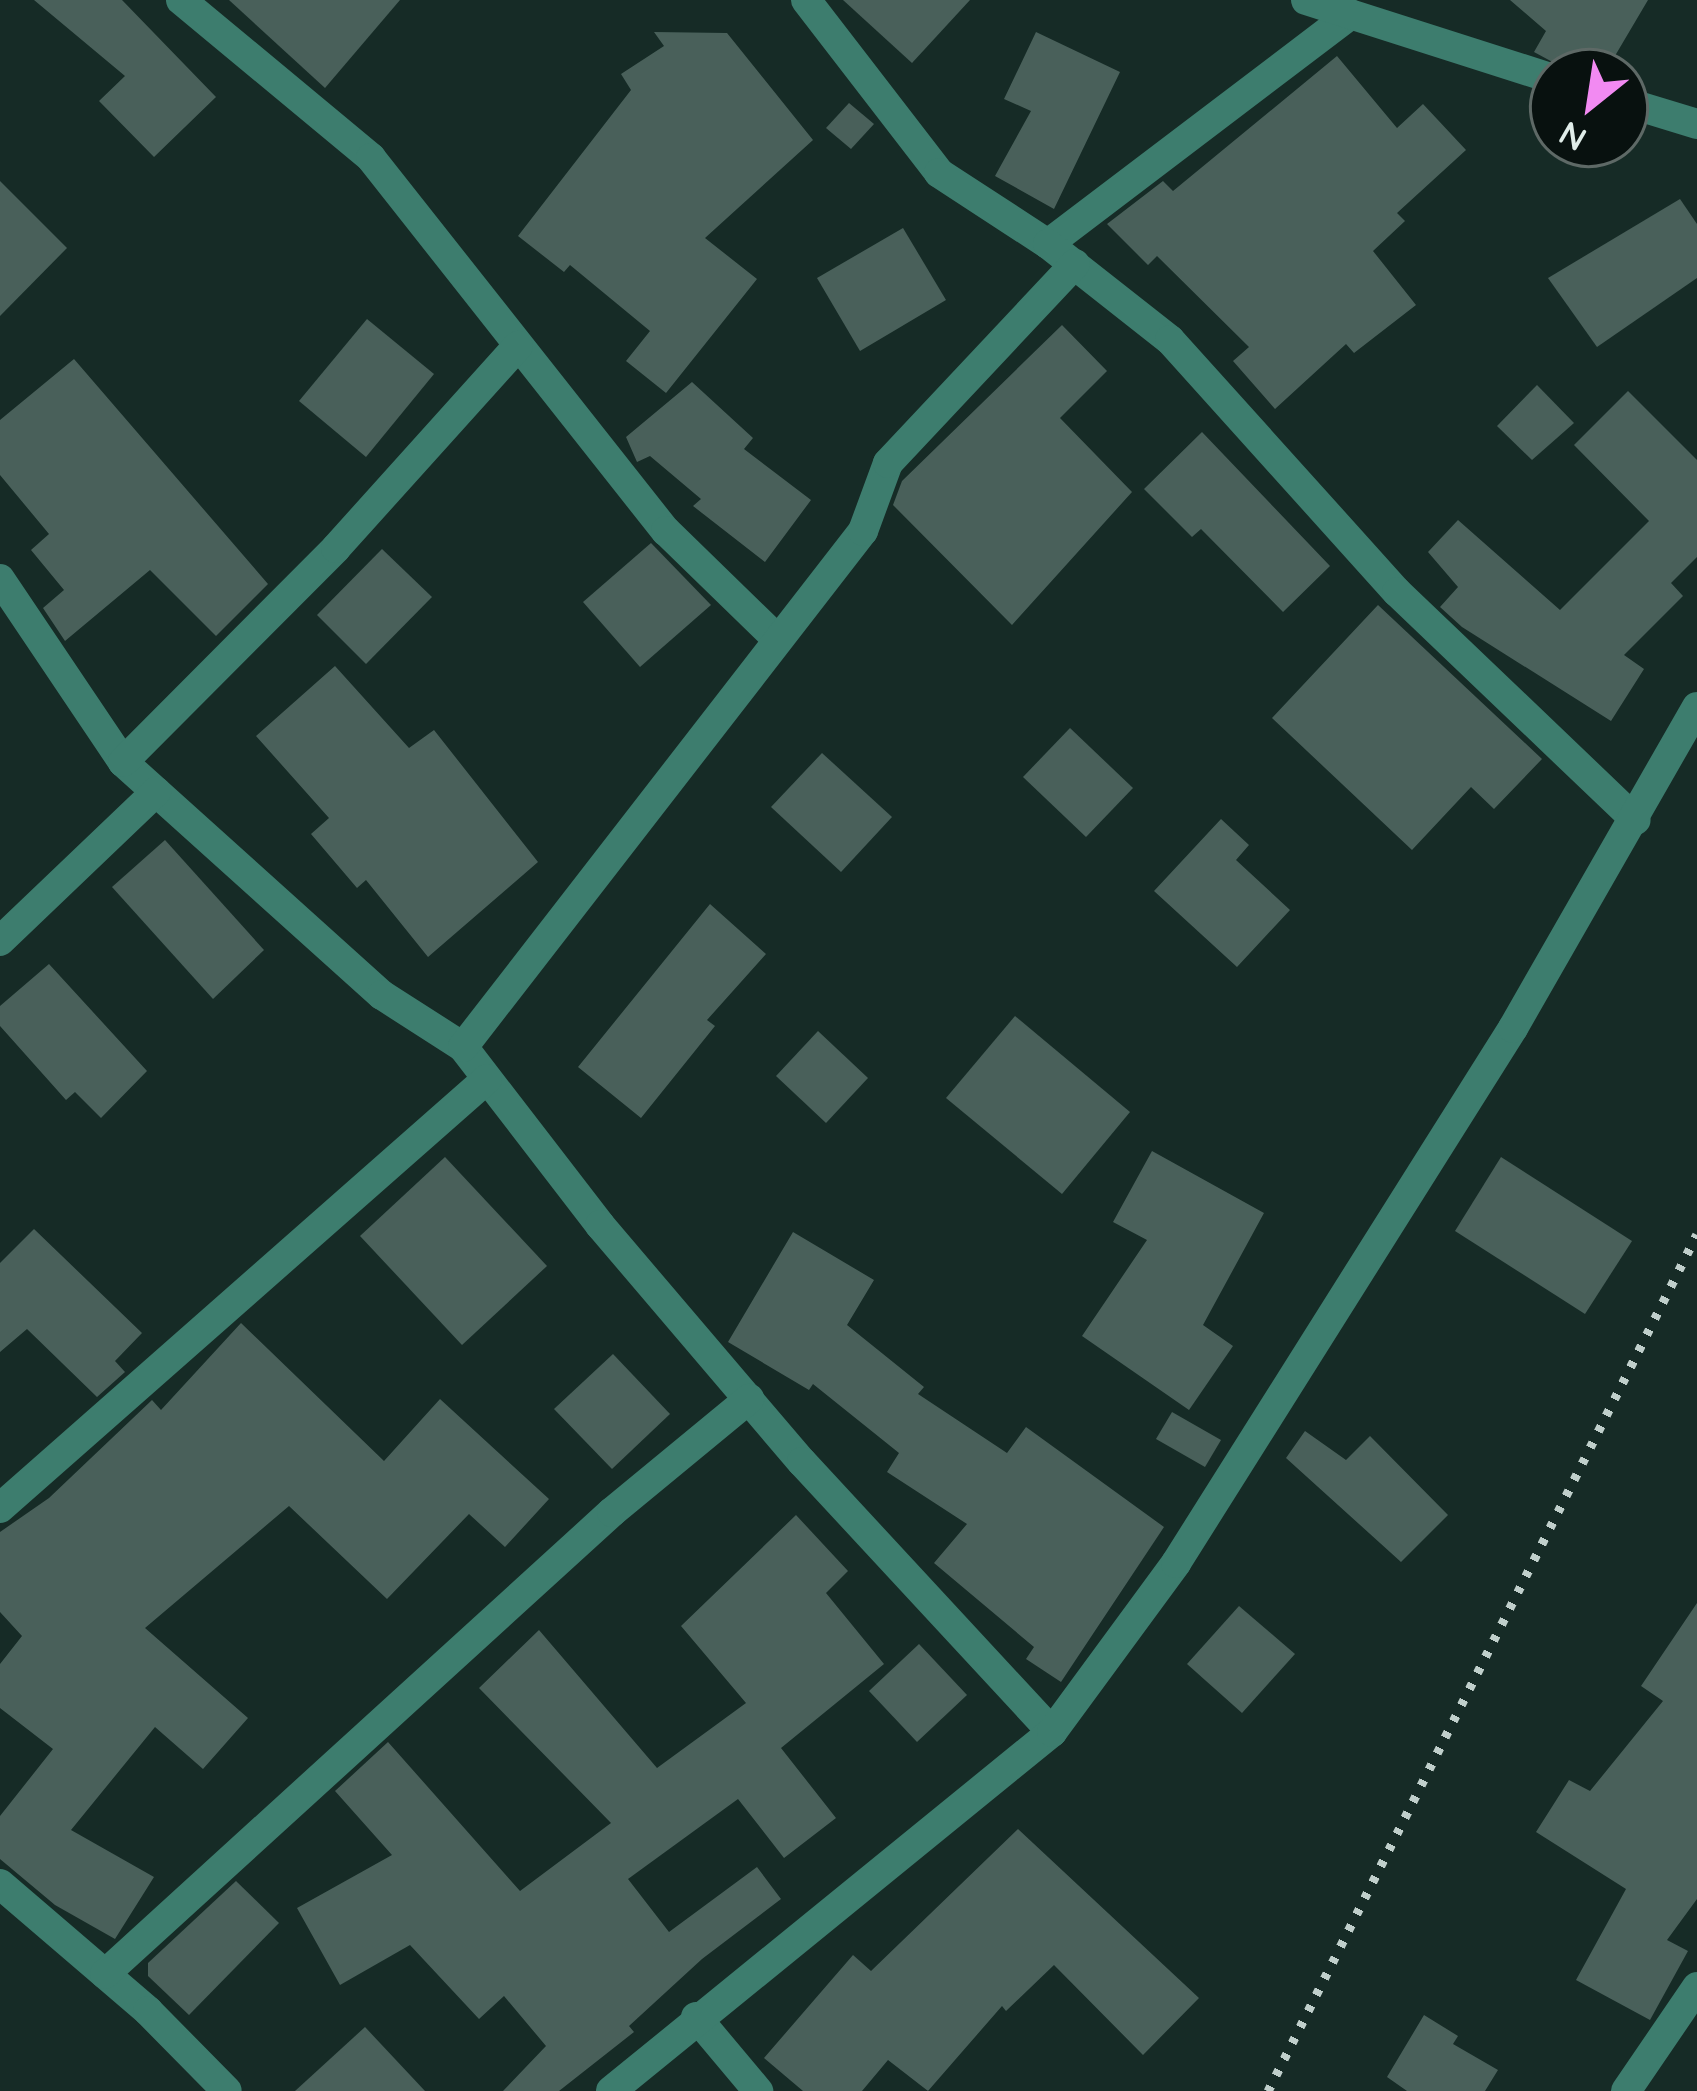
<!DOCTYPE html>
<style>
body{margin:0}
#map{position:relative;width:1697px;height:2091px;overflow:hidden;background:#162b26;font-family:Quicksand,sans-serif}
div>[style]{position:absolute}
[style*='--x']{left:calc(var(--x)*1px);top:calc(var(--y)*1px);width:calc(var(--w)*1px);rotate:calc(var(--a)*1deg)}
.building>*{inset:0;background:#49605a}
.minor>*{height:30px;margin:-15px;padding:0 15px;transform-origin:15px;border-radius:15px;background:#3d7d6e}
.rail>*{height:9px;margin-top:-4.5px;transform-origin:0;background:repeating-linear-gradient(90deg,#c0cfcb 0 6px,transparent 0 18px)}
span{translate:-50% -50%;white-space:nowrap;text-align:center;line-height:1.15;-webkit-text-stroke:10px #08110f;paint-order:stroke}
.north{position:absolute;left:1529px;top:48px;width:120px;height:120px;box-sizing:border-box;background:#08110f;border:3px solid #5e6966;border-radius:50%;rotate:210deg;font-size:33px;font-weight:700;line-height:48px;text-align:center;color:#e0ede9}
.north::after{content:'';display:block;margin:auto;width:42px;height:54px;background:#f28af2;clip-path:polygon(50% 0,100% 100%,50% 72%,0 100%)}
</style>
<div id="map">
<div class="building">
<div style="clip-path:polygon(34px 0,122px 0,216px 97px,154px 157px,99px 101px,125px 76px)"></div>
<div style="clip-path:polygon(229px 0,400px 0,325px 88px)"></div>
<div style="clip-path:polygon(843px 0,970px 0,912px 63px)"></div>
<div style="clip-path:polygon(1510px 0,1648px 0,1609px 66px,1599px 60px,1592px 72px,1571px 72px,1534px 52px,1546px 31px)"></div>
<div style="clip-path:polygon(654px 32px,727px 33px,813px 140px,705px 238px,757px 279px,666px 393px,626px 361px,650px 331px,570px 265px,564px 272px,518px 236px,631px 90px,621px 74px,664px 46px)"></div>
<div style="clip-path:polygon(1036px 32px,1120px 72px,1054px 209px,995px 176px,1031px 111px,1004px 99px)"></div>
<div style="clip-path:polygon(1337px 56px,1397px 128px,1423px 104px,1466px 150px,1397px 213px,1405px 221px,1373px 251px,1416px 305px,1354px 353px,1346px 344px,1275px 409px,1233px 361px,1249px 347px,1157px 256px,1148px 265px,1107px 224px,1163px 181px,1173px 191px)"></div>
<div style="clip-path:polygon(849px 103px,874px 124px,851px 149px,826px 128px)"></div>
<div style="clip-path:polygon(0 181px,67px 248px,0 316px)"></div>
<div style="clip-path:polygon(1680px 199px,1697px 224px,1697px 278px,1597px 347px,1548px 278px)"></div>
<div style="clip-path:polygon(903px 228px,946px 300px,860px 351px,817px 278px)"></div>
<div style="clip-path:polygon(367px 319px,434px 374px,366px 457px,299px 401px)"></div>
<div style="clip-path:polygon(1062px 325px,1107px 371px,1060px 418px,1132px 492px,1012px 625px,893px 505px,902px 481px)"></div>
<div style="clip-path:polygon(74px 359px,268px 584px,216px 636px,150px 570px,65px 641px,43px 608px,64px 590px,31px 550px,49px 534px,0 475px,0 420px)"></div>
<div style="clip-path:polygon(692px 382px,753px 438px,744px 449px,811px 500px,765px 562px,693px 506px,701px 499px,650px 456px,637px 462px,626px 437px)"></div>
<div style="clip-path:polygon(1537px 385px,1574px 423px,1532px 460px,1497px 426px)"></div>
<div style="clip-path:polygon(1628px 391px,1697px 460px,1697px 557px,1671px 583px,1683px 596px,1624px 655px,1644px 669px,1611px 721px,1462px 627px,1440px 607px,1458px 587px,1428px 552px,1458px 520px,1560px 610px,1649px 521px,1574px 445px)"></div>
<div style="clip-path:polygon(1202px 432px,1330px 566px,1283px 612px,1201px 529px,1192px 537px,1144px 489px)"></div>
<div style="clip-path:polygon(651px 543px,711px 605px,640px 667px,583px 602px)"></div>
<div style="clip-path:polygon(382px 549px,432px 597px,366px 664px,317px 615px)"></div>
<div style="clip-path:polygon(1378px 605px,1542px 759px,1494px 809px,1471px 787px,1412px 850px,1272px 718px)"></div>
<div style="clip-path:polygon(335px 666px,409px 748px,434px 730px,538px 862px,428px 957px,366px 880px,357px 888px,311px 834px,329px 818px,256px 736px)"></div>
<div style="clip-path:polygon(1070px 728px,1133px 788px,1086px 837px,1023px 777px)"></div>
<div style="clip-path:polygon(822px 753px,892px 817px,841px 872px,771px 807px)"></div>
<div style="clip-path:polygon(1221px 819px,1249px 845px,1236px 860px,1290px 910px,1237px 967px,1154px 891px)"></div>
<div style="clip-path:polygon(165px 840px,264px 950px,213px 999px,112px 887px)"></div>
<div style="clip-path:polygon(710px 904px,766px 954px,707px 1020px,715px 1026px,641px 1118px,578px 1067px)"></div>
<div style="clip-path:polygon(49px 964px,147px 1071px,101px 1118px,75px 1092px,66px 1100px,0 1026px,0 1006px)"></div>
<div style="clip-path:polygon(1015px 1016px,1130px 1112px,1062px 1194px,946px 1098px)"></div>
<div style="clip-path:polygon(818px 1031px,868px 1078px,826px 1123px,776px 1076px)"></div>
<div style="clip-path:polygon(1152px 1151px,1264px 1213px,1203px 1325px,1233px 1346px,1189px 1410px,1082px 1336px,1147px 1240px,1113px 1222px)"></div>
<div style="clip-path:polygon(445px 1157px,547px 1266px,462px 1345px,360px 1236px)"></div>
<div style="clip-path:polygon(1501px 1157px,1632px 1241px,1585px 1314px,1455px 1231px)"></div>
<div style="clip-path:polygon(34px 1229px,142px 1333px,115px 1361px,125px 1372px,97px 1397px,27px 1329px,0 1352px,0 1263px)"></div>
<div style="clip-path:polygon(793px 1232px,874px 1280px,847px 1325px,924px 1387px,918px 1394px,1007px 1453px,1026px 1427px,1164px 1527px,1061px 1682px,1026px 1659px,1034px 1647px,934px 1563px,967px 1524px,887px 1472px,899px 1453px,813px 1384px,809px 1390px,728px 1342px)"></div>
<div style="clip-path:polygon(241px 1323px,384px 1461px,440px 1399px,549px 1499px,505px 1547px,469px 1514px,387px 1599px,289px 1506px,145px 1628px,248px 1718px,203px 1769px,155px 1727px,71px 1830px,154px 1877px,115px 1939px,55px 1905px,0 1859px,0 1816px,53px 1749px,0 1708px,0 1664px,22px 1636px,0 1612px,0 1532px,49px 1498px,152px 1400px,161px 1410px)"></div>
<div style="clip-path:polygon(613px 1354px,670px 1414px,612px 1469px,554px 1409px)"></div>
<div style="clip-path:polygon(1172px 1412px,1221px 1440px,1205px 1467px,1156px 1439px)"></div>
<div style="clip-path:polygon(1305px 1431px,1346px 1460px,1370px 1436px,1448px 1515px,1401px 1562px,1286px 1458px)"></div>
<div style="clip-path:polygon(796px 1515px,848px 1571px,826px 1593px,884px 1664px,781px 1748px,836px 1818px,784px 1858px,738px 1799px,628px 1879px,669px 1932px,757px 1867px,781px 1899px,702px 1959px,629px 2026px,634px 2032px,559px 2091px,503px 2091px,546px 2046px,504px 1996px,479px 2019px,410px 1945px,340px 1985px,297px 1908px,392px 1855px,335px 1791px,388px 1742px,520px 1891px,611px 1823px,479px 1688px,539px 1630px,657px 1768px,746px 1703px,681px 1626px)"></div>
<div style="clip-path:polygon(1697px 1603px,1697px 1899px,1667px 1940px,1688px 1951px,1650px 2020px,1576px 1980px,1626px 1889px,1536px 1832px,1569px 1780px,1590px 1791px,1663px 1701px,1641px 1686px)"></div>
<div style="clip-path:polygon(1239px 1606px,1295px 1654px,1242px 1713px,1187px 1664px)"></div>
<div style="clip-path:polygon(919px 1644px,967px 1695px,917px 1742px,869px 1691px)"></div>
<div style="clip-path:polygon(1018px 1829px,1199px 1998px,1143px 2055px,1054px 1965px,1006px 2011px,1002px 2006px,928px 2091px,888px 2060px,862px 2091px,803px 2091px,764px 2058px,853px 1955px,871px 1971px)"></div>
<div style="clip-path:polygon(236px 1881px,279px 1923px,189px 2015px,148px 1976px,148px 1963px)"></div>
<div style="clip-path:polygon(1424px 2015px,1458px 2036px,1453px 2044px,1498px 2070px,1485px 2091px,1407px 2091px,1387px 2077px)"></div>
<div style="clip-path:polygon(365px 2027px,425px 2091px,295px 2091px)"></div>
</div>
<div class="minor">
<div style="--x:181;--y:0;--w:247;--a:39.7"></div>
<div style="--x:371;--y:158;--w:476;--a:51.7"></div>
<div style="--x:666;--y:531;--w:156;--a:44.2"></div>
<div style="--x:806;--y:0;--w:218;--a:52.4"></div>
<div style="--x:939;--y:173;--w:130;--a:33.1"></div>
<div style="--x:1048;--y:244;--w:380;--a:-37.2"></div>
<div style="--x:1306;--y:0;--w:259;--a:17.7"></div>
<div style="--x:1625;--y:102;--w:75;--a:17"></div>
<div style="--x:1048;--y:244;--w:155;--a:38.2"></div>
<div style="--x:1170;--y:340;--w:339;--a:48"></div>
<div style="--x:1397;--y:592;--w:330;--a:43.7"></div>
<div style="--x:0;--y:579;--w:220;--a:56.1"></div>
<div style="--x:123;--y:762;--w:348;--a:42"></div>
<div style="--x:382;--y:995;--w:96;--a:32.7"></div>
<div style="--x:463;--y:1047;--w:225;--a:52.4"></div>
<div style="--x:600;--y:1225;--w:311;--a:49.6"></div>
<div style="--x:802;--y:1462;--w:368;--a:47.2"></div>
<div style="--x:123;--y:762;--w:302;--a:-45.1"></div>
<div style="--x:336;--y:548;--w:272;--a:-48"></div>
<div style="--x:0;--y:941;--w:216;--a:-43.7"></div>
<div style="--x:463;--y:1047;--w:653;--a:-52.22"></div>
<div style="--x:863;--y:531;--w:72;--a:-69.8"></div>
<div style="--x:888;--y:463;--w:273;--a:-46.8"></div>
<div style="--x:0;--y:1508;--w:649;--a:-41.38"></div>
<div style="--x:0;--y:1884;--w:195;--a:40.6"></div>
<div style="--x:148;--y:2011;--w:112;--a:45.4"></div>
<div style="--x:105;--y:1974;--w:686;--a:-42.34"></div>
<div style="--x:612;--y:1512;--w:178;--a:-39.5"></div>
<div style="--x:696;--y:2017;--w:97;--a:50"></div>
<div style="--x:611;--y:2091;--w:569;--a:-39.15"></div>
<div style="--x:1052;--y:1732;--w:210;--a:-53.7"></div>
<div style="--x:1176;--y:1563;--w:632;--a:-57.79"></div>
<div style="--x:1513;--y:1028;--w:370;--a:-60.2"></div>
<div style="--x:1626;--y:2091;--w:126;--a:-55.7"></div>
</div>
<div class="rail">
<div style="--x:1268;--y:2091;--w:958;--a:-63.41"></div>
</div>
<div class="north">N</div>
</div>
